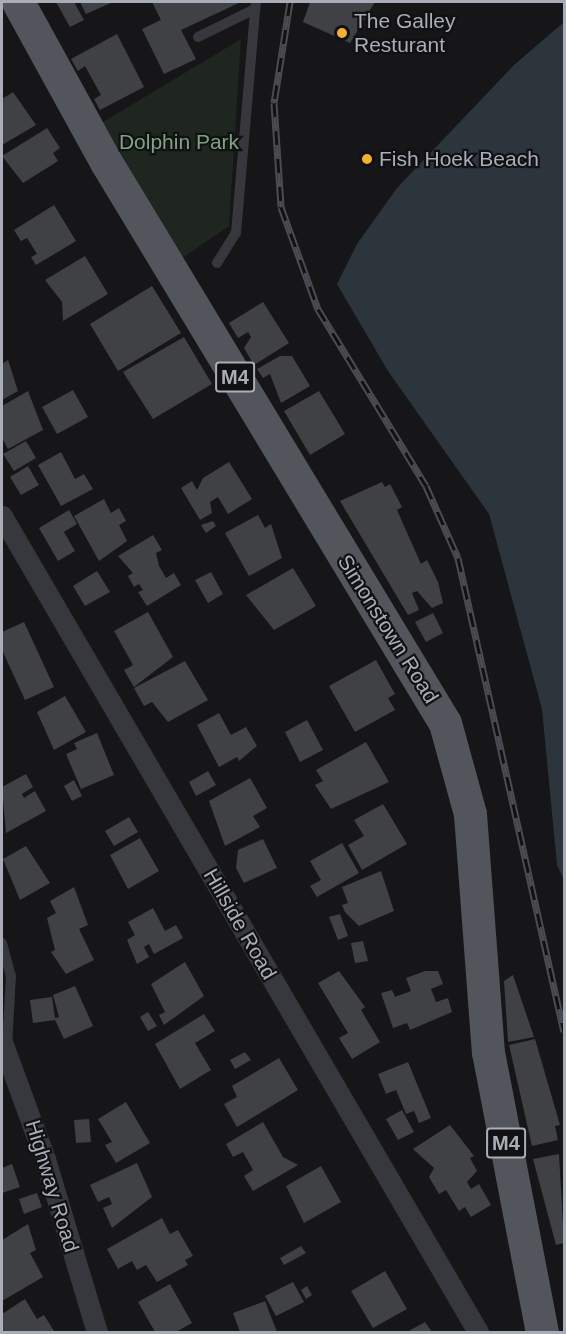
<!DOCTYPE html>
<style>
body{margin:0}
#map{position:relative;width:566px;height:1334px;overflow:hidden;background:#161618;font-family:Helvetica,sans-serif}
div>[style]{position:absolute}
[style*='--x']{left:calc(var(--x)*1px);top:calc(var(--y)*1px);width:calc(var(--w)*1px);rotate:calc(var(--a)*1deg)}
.green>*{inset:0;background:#1e261f}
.water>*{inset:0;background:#2c353c}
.building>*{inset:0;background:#404145}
.service>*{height:10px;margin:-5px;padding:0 5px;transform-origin:5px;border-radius:5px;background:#37383d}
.minor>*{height:21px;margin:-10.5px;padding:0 10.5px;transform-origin:10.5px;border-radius:10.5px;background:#37383d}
.primary>*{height:33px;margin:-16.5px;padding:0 16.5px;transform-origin:16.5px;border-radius:16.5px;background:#53555c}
.rail>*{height:7px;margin-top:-3.5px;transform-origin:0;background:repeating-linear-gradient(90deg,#111113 0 14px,#4a4c52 0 28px);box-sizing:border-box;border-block:2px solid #4a4c52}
.dots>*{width:16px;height:16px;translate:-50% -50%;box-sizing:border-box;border:3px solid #111113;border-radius:50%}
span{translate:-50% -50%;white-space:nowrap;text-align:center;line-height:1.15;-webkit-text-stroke:4.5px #111113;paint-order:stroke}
.shield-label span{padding:2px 4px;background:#111113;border:2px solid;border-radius:4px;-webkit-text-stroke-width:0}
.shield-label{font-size:20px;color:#a8adb8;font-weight:700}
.poi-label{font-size:21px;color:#a8adb8}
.left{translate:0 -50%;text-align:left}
.park-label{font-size:21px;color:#7fa381}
.street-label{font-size:21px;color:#a8adb8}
.frame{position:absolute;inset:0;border:3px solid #a8adb8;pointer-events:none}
</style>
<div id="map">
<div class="green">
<div style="clip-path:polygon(241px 39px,229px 226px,181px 259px,103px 122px)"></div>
</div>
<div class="water">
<div style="clip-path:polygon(564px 22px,564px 880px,557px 865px,542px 709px,489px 514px,388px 371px,337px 284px,357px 244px,397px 188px,514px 65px)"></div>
</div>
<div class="building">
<div style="clip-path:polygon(56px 2px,74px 2px,84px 20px,70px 27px)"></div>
<div style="clip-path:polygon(80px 2px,113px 2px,86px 14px)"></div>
<div style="clip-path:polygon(152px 2px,241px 2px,181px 30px,196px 59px,164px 74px,142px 29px,161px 20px)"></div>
<div style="clip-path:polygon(310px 2px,375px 2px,350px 43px,303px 22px)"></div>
<div style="clip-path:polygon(117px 34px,144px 87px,100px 110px,94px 99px,101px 95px,85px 66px,78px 71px,71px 59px)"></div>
<div style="clip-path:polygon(13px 92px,36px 125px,2px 145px,2px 99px)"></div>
<div style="clip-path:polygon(47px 128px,60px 148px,53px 153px,58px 161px,23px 183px,2px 156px)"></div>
<div style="clip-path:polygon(54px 205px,76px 241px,36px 265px,31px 257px,37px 254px,27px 238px,21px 241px,14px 230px)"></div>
<div style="clip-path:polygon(85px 256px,108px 294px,63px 321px,62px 302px,45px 280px)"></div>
<div style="clip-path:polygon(152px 286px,181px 333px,118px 371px,90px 324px)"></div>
<div style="clip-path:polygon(263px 302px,289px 343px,254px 365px,244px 348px,251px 337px,248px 332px,238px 338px,229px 323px)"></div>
<div style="clip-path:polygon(184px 337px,212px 384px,153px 419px,123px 372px)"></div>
<div style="clip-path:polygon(280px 356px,292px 356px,310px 386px,281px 403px,270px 374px,263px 378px,257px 369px)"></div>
<div style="clip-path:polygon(8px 360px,18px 391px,2px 400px,2px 364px)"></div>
<div style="clip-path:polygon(73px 390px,88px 417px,57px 434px,42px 407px)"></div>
<div style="clip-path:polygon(28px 391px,43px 430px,8px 449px,2px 438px,2px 406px)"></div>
<div style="clip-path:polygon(319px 391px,345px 434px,310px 455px,284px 411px)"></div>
<div style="clip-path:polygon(26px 441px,36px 458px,14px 471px,3px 454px)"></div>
<div style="clip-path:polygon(61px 452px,75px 479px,84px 474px,93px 489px,61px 506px,38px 465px)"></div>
<div style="clip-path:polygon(229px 462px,252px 499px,228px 514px,218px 497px,210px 502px,212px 513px,200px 520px,181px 488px,192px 481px,197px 490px,203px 478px)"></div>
<div style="clip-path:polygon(28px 466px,39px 485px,21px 495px,10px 477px)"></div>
<div style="clip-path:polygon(382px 482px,385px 487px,390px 484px,402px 507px,397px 510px,421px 564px,427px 560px,438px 582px,443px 603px,432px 608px,417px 591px,412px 593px,419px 610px,408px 615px,340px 501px)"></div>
<div style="clip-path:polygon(104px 499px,111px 513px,119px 508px,126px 521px,119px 525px,127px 541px,99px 561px,74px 516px)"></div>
<div style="clip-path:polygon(69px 510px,77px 524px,64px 532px,75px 551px,58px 561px,39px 528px)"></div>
<div style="clip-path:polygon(258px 515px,265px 528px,271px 524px,282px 558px,249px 576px,225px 533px)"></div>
<div style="clip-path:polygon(213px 521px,216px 526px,206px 533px,201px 525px)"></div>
<div style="clip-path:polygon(153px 535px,162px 550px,156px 553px,159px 566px,166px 578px,174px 573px,181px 585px,147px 606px,138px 592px,143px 590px,139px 584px,134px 587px,128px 576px,133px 573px,118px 556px)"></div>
<div style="clip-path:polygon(293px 568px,316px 606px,274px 630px,246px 595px)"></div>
<div style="clip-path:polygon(97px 571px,110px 592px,85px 606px,73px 586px)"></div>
<div style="clip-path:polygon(211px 572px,223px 594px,208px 603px,195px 580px)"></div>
<div style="clip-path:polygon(148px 612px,173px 657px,134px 687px,124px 670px,133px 665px,114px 631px)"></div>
<div style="clip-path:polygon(433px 613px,443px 633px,426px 642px,415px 622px)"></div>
<div style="clip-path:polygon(24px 622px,54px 687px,25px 700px,2px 650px,2px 632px)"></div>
<div style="clip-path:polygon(376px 660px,395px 694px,388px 698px,395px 710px,355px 732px,329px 686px)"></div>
<div style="clip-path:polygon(185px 661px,208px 700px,168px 722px,152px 702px,144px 706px,134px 688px)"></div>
<div style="clip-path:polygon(65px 696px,86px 732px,54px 750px,37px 712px)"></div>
<div style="clip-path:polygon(219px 713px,231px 735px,246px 727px,257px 746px,239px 761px,237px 757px,219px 767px,197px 725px)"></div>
<div style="clip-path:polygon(307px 720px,323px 750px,300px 762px,285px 732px)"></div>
<div style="clip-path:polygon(97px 733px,114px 775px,81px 789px,66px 754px,77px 749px,74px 743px)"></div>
<div style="clip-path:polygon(366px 742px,389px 782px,331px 809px,315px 785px,323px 781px,316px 770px)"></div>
<div style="clip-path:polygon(208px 771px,216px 785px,196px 796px,189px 782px)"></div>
<div style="clip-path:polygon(26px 774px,33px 787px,22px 794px,24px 798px,35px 791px,46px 811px,6px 833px,2px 787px)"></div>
<div style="clip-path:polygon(250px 778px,267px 808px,253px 816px,260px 827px,225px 846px,209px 801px)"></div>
<div style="clip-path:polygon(74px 780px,82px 796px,72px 801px,64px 786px)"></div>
<div style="clip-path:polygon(383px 804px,407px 844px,362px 870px,348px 845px,364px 836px,354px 820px)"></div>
<div style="clip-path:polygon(129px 817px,138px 832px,114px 846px,105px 831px)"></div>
<div style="clip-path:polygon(140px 838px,159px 871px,128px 889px,110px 855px)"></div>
<div style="clip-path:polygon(263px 839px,277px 868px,244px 883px,236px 868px,238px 850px)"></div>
<div style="clip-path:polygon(342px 843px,359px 873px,317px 897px,310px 886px,321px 880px,310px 861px)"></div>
<div style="clip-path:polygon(26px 846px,50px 883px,20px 900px,3px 859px)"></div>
<div style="clip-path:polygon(381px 871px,394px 911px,359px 926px,345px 912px,342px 905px,348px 903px,342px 887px)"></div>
<div style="clip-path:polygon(74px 887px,88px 925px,79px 929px,94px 960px,66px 974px,51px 952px,55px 950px,47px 918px,56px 913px,50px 901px)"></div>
<div style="clip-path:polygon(153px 908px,165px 931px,176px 925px,183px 938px,154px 954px,149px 944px,144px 947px,149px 957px,137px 964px,127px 940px,135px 935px,128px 922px)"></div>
<div style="clip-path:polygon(340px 914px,348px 936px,338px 940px,329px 917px)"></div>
<div style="clip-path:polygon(363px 941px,368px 961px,355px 963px,351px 943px)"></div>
<div style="clip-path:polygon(185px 962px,204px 996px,164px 1025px,159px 1015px,165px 1012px,151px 984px)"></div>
<div style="clip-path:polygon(339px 971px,365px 1007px,361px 1010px,380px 1042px,352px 1059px,339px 1038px,348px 1033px,318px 983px)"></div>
<div style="clip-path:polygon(425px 971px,438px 971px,443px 984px,431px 989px,436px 1002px,448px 998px,452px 1012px,410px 1030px,407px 1023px,393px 1028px,381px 993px,392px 990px,395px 997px,411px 991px,406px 978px)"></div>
<div style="clip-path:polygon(513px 975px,534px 1037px,508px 1042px,504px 981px)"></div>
<div style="clip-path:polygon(75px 986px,93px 1026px,64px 1039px,55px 1020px,33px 1023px,30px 1000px,52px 997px,55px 1018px,59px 1017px,53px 995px)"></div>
<div style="clip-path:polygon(148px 1012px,157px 1026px,148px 1031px,140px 1017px)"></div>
<div style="clip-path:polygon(204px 1014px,215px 1031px,195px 1043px,211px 1070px,180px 1089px,155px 1044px)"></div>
<div style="clip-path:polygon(535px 1039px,560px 1125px,555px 1126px,558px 1140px,532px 1146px,509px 1045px)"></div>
<div style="clip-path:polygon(245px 1052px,251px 1060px,235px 1069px,230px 1060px)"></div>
<div style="clip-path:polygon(279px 1058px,298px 1090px,237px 1127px,224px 1104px,237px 1097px,232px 1086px)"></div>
<div style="clip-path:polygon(408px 1062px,431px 1118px,419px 1123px,414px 1111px,406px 1114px,396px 1090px,386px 1094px,378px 1074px)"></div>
<div style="clip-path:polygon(126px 1102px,150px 1143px,116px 1163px,105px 1145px,112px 1142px,98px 1119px)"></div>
<div style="clip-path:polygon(402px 1110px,414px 1132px,398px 1140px,386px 1119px)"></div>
<div style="clip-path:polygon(89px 1119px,91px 1142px,76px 1143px,74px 1120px)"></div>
<div style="clip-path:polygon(263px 1122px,283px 1157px,298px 1165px,253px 1191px,244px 1176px,253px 1170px,243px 1152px,233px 1157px,226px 1144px)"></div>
<div style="clip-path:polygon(450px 1125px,474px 1156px,470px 1158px,477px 1171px,467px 1182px,471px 1189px,479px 1184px,491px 1205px,471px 1217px,465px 1207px,459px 1211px,446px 1190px,439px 1194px,429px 1177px,434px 1168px,413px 1149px)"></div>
<div style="clip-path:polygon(559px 1154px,564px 1243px,556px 1245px,533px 1159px)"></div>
<div style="clip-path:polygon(137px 1163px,152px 1197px,112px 1228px,103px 1208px,112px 1204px,109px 1197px,98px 1202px,90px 1185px)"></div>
<div style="clip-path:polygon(12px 1164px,20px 1187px,2px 1193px,2px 1168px)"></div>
<div style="clip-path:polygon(321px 1166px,341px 1202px,304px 1223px,286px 1186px)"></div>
<div style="clip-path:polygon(37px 1193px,42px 1207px,24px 1214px,19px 1199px)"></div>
<div style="clip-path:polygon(162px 1218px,170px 1234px,178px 1230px,193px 1256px,185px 1260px,188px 1265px,157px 1282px,146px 1265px,137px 1270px,132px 1261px,118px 1269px,107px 1249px)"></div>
<div style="clip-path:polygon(28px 1224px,36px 1250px,30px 1253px,43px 1277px,2px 1301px,2px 1240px)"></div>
<div style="clip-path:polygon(301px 1246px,306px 1253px,284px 1265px,280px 1258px)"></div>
<div style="clip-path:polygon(385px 1271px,407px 1309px,373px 1328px,351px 1291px)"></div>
<div style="clip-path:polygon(293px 1282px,304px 1302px,276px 1316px,265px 1296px)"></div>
<div style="clip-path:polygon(170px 1284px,192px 1323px,176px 1332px,155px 1332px,138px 1302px)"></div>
<div style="clip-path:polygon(307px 1286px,312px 1295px,306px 1299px,301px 1290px)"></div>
<div style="clip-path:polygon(25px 1299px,37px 1319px,44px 1315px,54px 1331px,2px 1332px,2px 1314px)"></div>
<div style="clip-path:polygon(265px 1301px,277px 1332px,240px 1332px,233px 1313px)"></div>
<div style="clip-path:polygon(425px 1322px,432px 1332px,407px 1332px)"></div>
</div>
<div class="service">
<div style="--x:198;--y:37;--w:64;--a:-26.2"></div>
<div style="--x:217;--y:263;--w:36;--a:-58"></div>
<div style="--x:236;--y:233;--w:232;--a:-85.1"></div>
<div style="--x:2;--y:943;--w:34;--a:75"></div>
<div style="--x:11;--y:976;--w:70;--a:93.3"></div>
</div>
<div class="minor">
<div style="--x:2;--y:516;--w:945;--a:59.74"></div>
<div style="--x:2;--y:1042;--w:125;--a:69.8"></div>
<div style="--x:45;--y:1159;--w:181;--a:73.3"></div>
</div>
<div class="primary">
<div style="--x:18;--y:2;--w:183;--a:61.2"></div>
<div style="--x:106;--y:162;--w:655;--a:58.86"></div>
<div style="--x:445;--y:723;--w:94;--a:74.6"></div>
<div style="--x:470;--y:814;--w:239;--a:85.7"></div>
<div style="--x:488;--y:1052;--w:285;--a:79.1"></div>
</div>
<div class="rail">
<div style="--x:290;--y:2;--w:102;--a:99"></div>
<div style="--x:274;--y:103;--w:104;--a:86.1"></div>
<div style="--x:281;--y:207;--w:109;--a:70.1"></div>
<div style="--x:318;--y:309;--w:207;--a:58.6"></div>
<div style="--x:426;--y:486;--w:79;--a:66"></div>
<div style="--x:458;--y:558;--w:485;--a:77.4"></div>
</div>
<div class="dots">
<div style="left:342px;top:33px;background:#f2b134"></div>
<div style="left:367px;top:159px;background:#f2b134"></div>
</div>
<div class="shield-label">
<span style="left:235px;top:377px">M4</span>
<span style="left:506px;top:1143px">M4</span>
</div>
<div class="poi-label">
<span class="left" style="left:354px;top:33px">The Galley<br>Resturant</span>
<span class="left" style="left:379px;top:159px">Fish Hoek Beach</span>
</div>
<div class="park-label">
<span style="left:179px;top:142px">Dolphin Park</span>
</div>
<div class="street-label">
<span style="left:388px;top:629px;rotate:58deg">Simonstown Road</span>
<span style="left:240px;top:924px;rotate:60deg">Hillside Road</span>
<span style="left:52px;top:1186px;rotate:73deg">Highway Road</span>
</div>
<div class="frame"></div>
</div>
